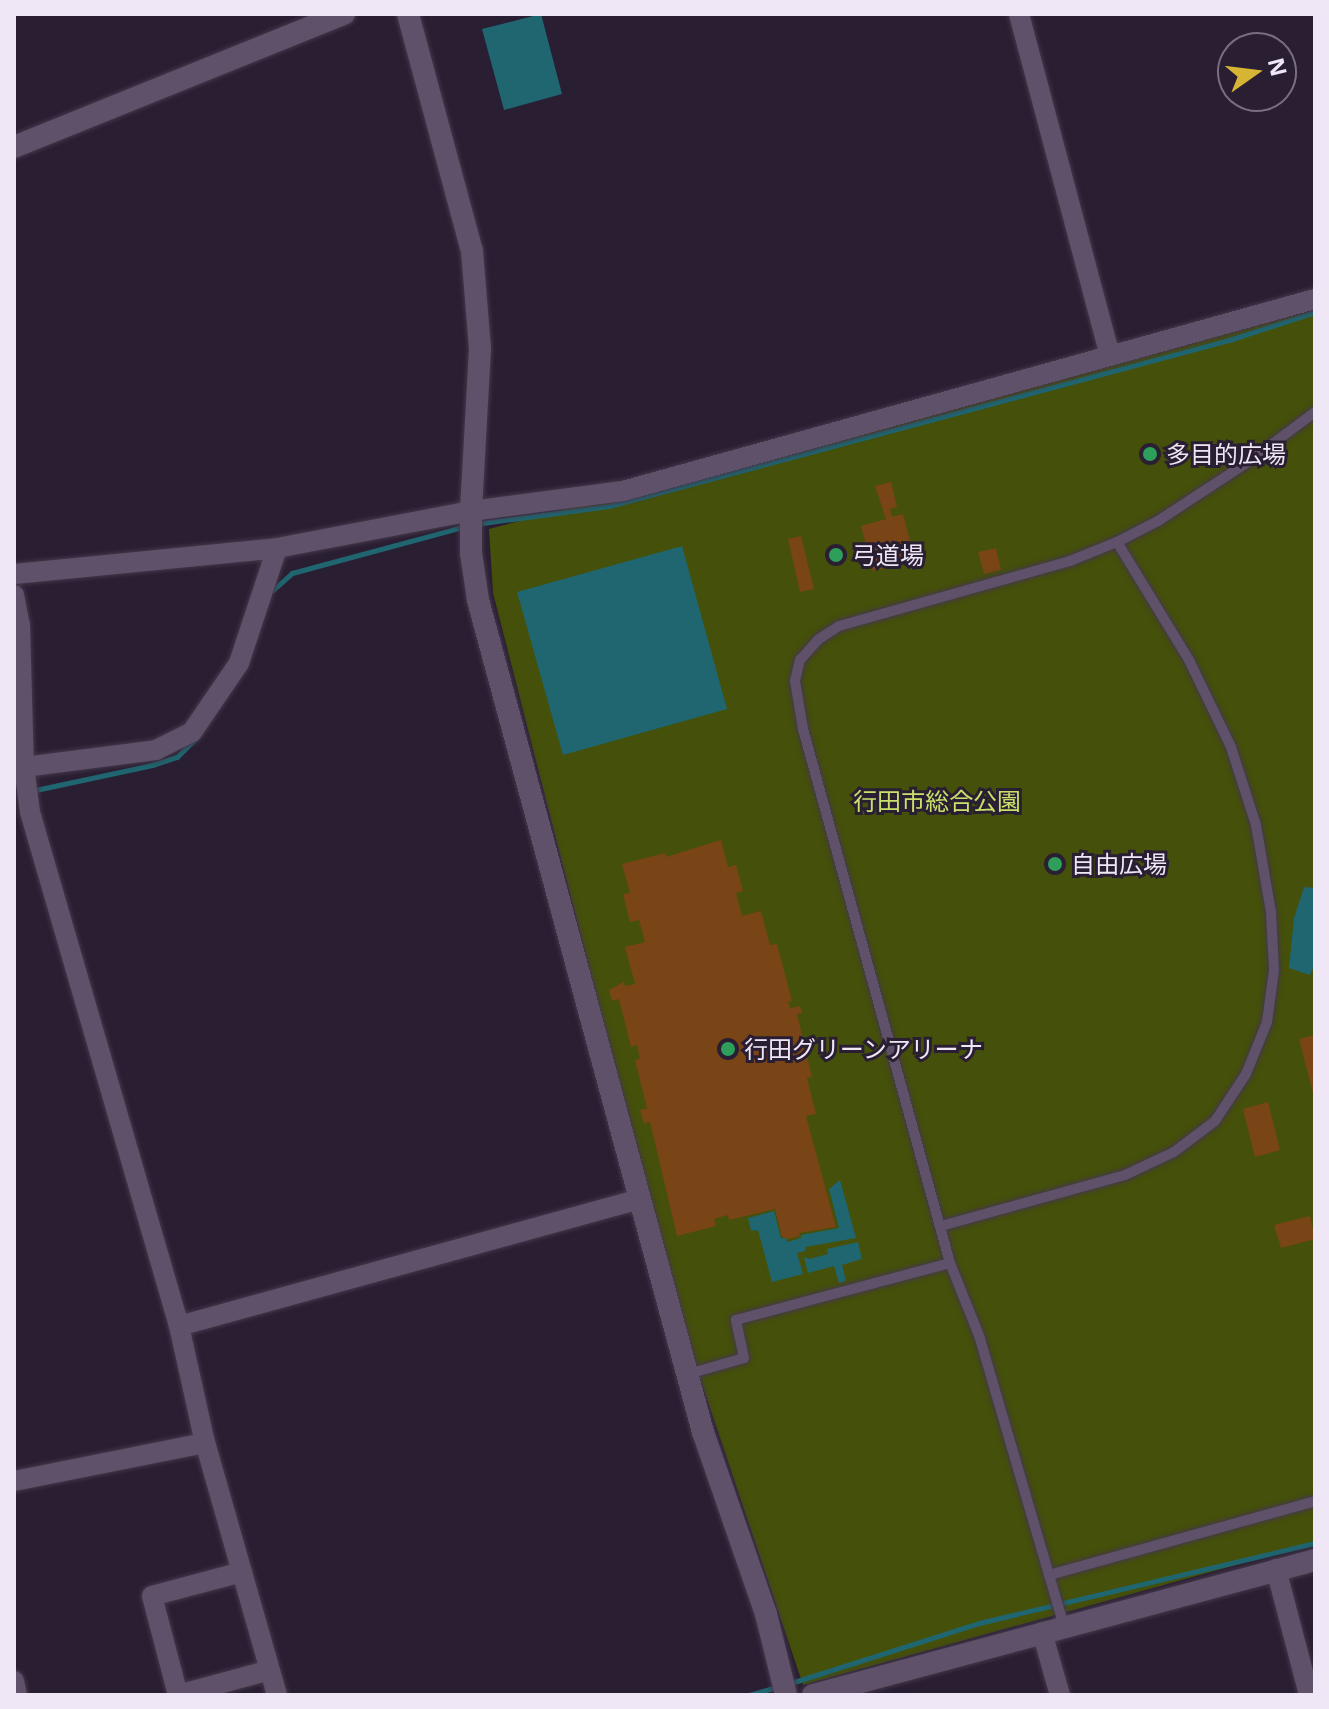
<!DOCTYPE html>
<meta charset="utf-8">
<style>
body{margin:0}
#map{position:relative;width:1329px;height:1709px;overflow:hidden;background:#2a1e33;font-family:"Noto Sans","Noto Sans JP",sans-serif}
div>[style]{position:absolute}
[style*='--x']{left:calc(var(--x)*1px);top:calc(var(--y)*1px);width:calc(var(--w)*1px);rotate:calc(var(--a)*1deg)}
.green>*{inset:0;background:#45500a}
.water>*{inset:0;background:#1f6670}
.stream>*{height:5px;margin:-2.5px;padding:0 2.5px;transform-origin:2.5px;border-radius:2.5px;background:#1f6670}
.building>*{inset:0;background:#794416}
.roads{filter:drop-shadow(0 0 2px #43384a) drop-shadow(0 0 2px #43384a)}
.service>*{height:10px;margin:-5px;padding:0 5px;transform-origin:5px;border-radius:5px;background:#5f5169}
.minor>*{height:20px;margin:-10px;padding:0 10px;transform-origin:10px;border-radius:10px;background:#5f5169}
.tertiary>*{height:22px;margin:-11px;padding:0 11px;transform-origin:11px;border-radius:11px;background:#5f5169}
.dots>*{width:22px;height:22px;translate:-50% -50%;box-sizing:border-box;border:4px solid #2a1e33;border-radius:50%}
span{translate:-50% -50%;white-space:nowrap;text-align:center;line-height:1.15;-webkit-text-stroke:6px #2a1e33;paint-order:stroke}
.poi-label{font-size:24px;color:#efe7f5}
.left{translate:0 -50%;text-align:left}
.park-label{font-size:24px;color:#c9e06b}
.frame{position:absolute;inset:0;border:16px solid #efe7f5;pointer-events:none}
.north{position:absolute;left:1217px;top:32px;width:80px;height:80px;box-sizing:border-box;background:#2a1e33;border:2px solid #796e81;border-radius:50%;rotate:76deg;font-size:22px;font-weight:700;line-height:32px;text-align:center;color:#efe7f5}
.north::after{content:'';display:block;margin:auto;width:28px;height:36px;background:#d6b534;clip-path:polygon(50% 0,100% 100%,50% 72%,0 100%)}
</style>
<div id="map">
<div class="green">
<div style="clip-path:polygon(1315px 310px,1315px 1543px,803px 1685px,698px 1372px,648px 1197px,493px 593px,489px 529px)"></div>
</div>
<div class="water">
<div style="clip-path:polygon(541px 14px,562px 94px,504px 110px,482px 29px)"></div>
<div style="clip-path:polygon(682px 546px,727px 709px,563px 755px,517px 592px)"></div>
<div style="clip-path:polygon(1304px 887px,1315px 888px,1315px 964px,1310px 975px,1289px 968px,1294px 918px)"></div>
<div style="clip-path:polygon(840px 1180px,856px 1238px,805px 1247px,805px 1251px,797px 1253px,803px 1274px,772px 1282px,758px 1230px,751px 1231px,748px 1218px,774px 1211px,781px 1238px,786px 1238px,787px 1242px,801px 1238px,801px 1235px,839px 1228px,829px 1189px)"></div>
<div style="clip-path:polygon(858px 1242px,862px 1259px,842px 1265px,846px 1281px,839px 1283px,834px 1266px,808px 1273px,804px 1257px,809px 1259px,828px 1254px,827px 1249px)"></div>
</div>
<div class="stream">
<div style="--x:475;--y:524;--w:135;--a:-7.7"></div>
<div style="--x:609;--y:506;--w:642;--a:-14.99"></div>
<div style="--x:1229;--y:340;--w:90;--a:-18"></div>
<div style="--x:273;--y:590;--w:25;--a:-42"></div>
<div style="--x:292;--y:573;--w:180;--a:-15.1"></div>
<div style="--x:31;--y:791;--w:124;--a:-12.1"></div>
<div style="--x:152;--y:765;--w:26;--a:-18"></div>
<div style="--x:177;--y:757;--w:24;--a:-45"></div>
<div style="--x:791;--y:1683;--w:197;--a:-17.7"></div>
<div style="--x:979;--y:1623;--w:345;--a:-13.4"></div>
<div style="--x:749;--y:1695;--w:29;--a:-16"></div>
</div>
<div class="building">
<div style="clip-path:polygon(891px 482px,897px 507px,890px 509px,892px 517px,903px 514px,915px 560px,873px 571px,861px 526px,886px 519px,875px 486px)"></div>
<div style="clip-path:polygon(801px 536px,814px 589px,800px 592px,788px 539px)"></div>
<div style="clip-path:polygon(996px 548px,1001px 570px,984px 574px,978px 552px)"></div>
<div style="clip-path:polygon(721px 840px,728px 867px,736px 865px,743px 891px,736px 893px,742px 916px,761px 911px,770px 945px,777px 944px,792px 1001px,788px 1002px,790px 1008px,800px 1006px,802px 1013px,797px 1014px,812px 1077px,807px 1078px,816px 1114px,806px 1116px,836px 1227px,799px 1233px,800px 1236px,788px 1239px,782px 1237px,775px 1209px,729px 1220px,728px 1215px,714px 1219px,716px 1226px,677px 1236px,650px 1122px,644px 1124px,640px 1110px,647px 1108px,635px 1060px,640px 1059px,637px 1045px,631px 1047px,619px 999px,612px 1001px,609px 990px,624px 982px,625px 986px,635px 984px,625px 947px,645px 942px,639px 920px,630px 922px,623px 894px,630px 893px,622px 864px,665px 853px,666px 857px)"></div>
<div style="clip-path:polygon(1315px 1035px,1315px 1096px,1314px 1097px,1299px 1039px)"></div>
<div style="clip-path:polygon(1268px 1102px,1280px 1150px,1255px 1157px,1243px 1109px)"></div>
<div style="clip-path:polygon(1310px 1216px,1315px 1239px,1281px 1248px,1274px 1225px)"></div>
</div>
<div class="roads">
<div class="service">
<div style="--x:941;--y:1226;--w:191;--a:-15.5"></div>
<div style="--x:1125;--y:1175;--w:54;--a:-25.1"></div>
<div style="--x:1174;--y:1152;--w:51;--a:-37.1"></div>
<div style="--x:1215;--y:1121;--w:56;--a:-56.6"></div>
<div style="--x:1246;--y:1074;--w:56;--a:-68"></div>
<div style="--x:1267;--y:1022;--w:52;--a:-82.3"></div>
<div style="--x:1274;--y:970;--w:58;--a:-93"></div>
<div style="--x:1271;--y:912;--w:88;--a:-99.8"></div>
<div style="--x:1256;--y:825;--w:82;--a:-107.8"></div>
<div style="--x:1231;--y:747;--w:97;--a:-115.8"></div>
<div style="--x:1189;--y:660;--w:138;--a:-121.4"></div>
<div style="--x:688;--y:1374;--w:58;--a:-15.9"></div>
<div style="--x:744;--y:1358;--w:39;--a:-102"></div>
<div style="--x:736;--y:1320;--w:221;--a:-14.9"></div>
<div style="--x:1049;--y:1575;--w:276;--a:-15.5"></div>
<div style="--x:1064;--y:1626;--w:300;--a:-106.3"></div>
<div style="--x:980;--y:1338;--w:81;--a:-111.8"></div>
<div style="--x:950;--y:1263;--w:554;--a:-105.39"></div>
<div style="--x:803;--y:729;--w:49;--a:-99.5"></div>
<div style="--x:795;--y:681;--w:22;--a:-77"></div>
<div style="--x:800;--y:660;--w:28;--a:-48"></div>
<div style="--x:819;--y:639;--w:24;--a:-33"></div>
<div style="--x:839;--y:626;--w:240;--a:-15.7"></div>
<div style="--x:1070;--y:561;--w:51;--a:-22"></div>
<div style="--x:1117;--y:542;--w:46;--a:-27.1"></div>
<div style="--x:1158;--y:521;--w:111;--a:-33.3"></div>
<div style="--x:1251;--y:460;--w:80;--a:-36.9"></div>
</div>
<div class="minor">
<div style="--x:1019;--y:14;--w:353;--a:75.1"></div>
<div style="--x:14;--y:574;--w:264;--a:-5.6"></div>
<div style="--x:277;--y:548;--w:197;--a:-10.8"></div>
<div style="--x:471;--y:511;--w:153;--a:-7.5"></div>
<div style="--x:623;--y:491;--w:718;--a:-15.51"></div>
<div style="--x:14;--y:595;--w:31;--a:79"></div>
<div style="--x:20;--y:625;--w:142;--a:88.4"></div>
<div style="--x:24;--y:767;--w:45;--a:82.4"></div>
<div style="--x:30;--y:812;--w:535;--a:73.83"></div>
<div style="--x:24;--y:767;--w:133;--a:-7.3"></div>
<div style="--x:156;--y:750;--w:40;--a:-26.6"></div>
<div style="--x:192;--y:732;--w:83;--a:-55.7"></div>
<div style="--x:239;--y:663;--w:121;--a:-71.7"></div>
<div style="--x:14;--y:1481;--w:195;--a:-11.3"></div>
<div style="--x:1276;--y:1569;--w:130;--a:75.3"></div>
<div style="--x:242;--y:1572;--w:93;--a:165.1"></div>
<div style="--x:152;--y:1596;--w:102;--a:75.3"></div>
<div style="--x:178;--y:1695;--w:95;--a:-15.2"></div>
<div style="--x:1042;--y:1632;--w:66;--a:74.1"></div>
<div style="--x:14;--y:1681;--w:14;--a:78"></div>
<div style="--x:277;--y:1695;--w:262;--a:-105.9"></div>
<div style="--x:205;--y:1443;--w:120;--a:-102.5"></div>
<div style="--x:179;--y:1326;--w:478;--a:-15.4"></div>
</div>
<div class="tertiary">
<div style="--x:408;--y:14;--w:245;--a:74.9"></div>
<div style="--x:472;--y:251;--w:98;--a:85.3"></div>
<div style="--x:480;--y:349;--w:162;--a:93.2"></div>
<div style="--x:471;--y:511;--w:42;--a:90"></div>
<div style="--x:471;--y:553;--w:48;--a:81.5"></div>
<div style="--x:478;--y:600;--w:862;--a:74.87"></div>
<div style="--x:703;--y:1432;--w:193;--a:70.9"></div>
<div style="--x:766;--y:1614;--w:83;--a:76.1"></div>
<div style="--x:14;--y:147;--w:356;--a:-22"></div>
<div style="--x:813;--y:1695;--w:520;--a:-15.05"></div>
</div>
</div>
<div class="dots">
<div style="left:1150px;top:454px;background:#2e9e5b"></div>
<div style="left:836px;top:555px;background:#2e9e5b"></div>
<div style="left:1055px;top:864px;background:#2e9e5b"></div>
<div style="left:728px;top:1049px;background:#2e9e5b"></div>
</div>
<div class="poi-label">
<span class="left" style="left:1166px;top:454px">多目的広場</span>
<span class="left" style="left:852px;top:555px">弓道場</span>
<span class="left" style="left:1071px;top:864px">自由広場</span>
<span class="left" style="left:744px;top:1049px">行田グリーンアリーナ</span>
</div>
<div class="park-label">
<span style="left:937px;top:801px">行田市総合公園</span>
</div>
<div class="frame"></div>
<div class="north">N</div>
</div>
